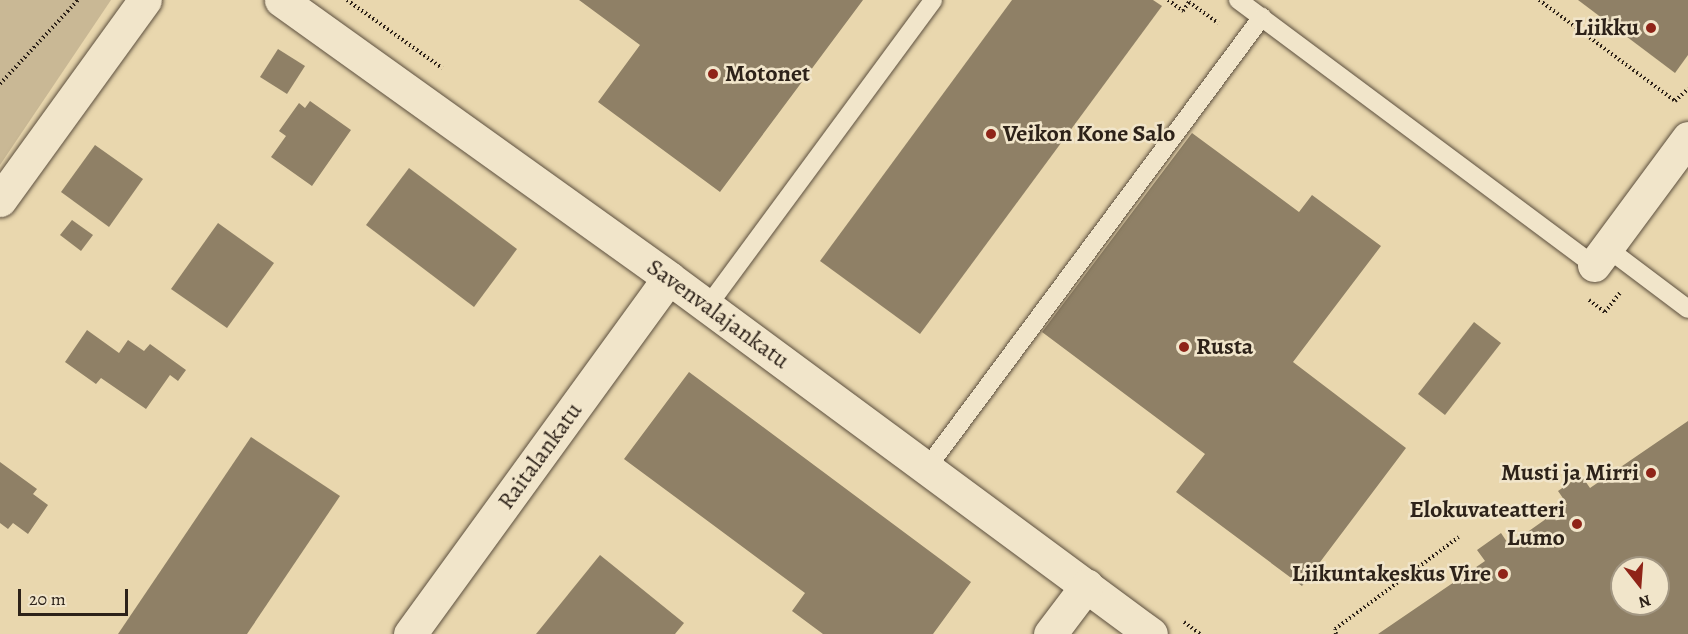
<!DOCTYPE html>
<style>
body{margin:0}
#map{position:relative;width:1688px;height:634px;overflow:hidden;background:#e9d7ae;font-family:Alegreya,serif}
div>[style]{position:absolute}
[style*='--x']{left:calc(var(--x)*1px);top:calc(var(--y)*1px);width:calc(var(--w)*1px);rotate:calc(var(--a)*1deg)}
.green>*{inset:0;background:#c9b895}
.building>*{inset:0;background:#8f8066}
.path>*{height:4px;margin-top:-2px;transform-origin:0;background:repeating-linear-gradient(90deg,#2d2219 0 1.5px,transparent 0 4.5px)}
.roads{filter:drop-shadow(0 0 2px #5c4f3e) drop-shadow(0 0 2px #5c4f3e)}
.lane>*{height:18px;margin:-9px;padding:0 9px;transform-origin:9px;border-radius:9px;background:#f1e5ca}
.street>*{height:33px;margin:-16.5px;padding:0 16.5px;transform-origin:16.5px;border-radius:16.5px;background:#f1e5ca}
.dots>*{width:16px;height:16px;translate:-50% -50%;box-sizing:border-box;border:3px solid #f1e5ca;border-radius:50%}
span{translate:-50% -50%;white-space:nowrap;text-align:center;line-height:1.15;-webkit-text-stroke:5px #f1e5ca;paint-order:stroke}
.poi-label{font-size:24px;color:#2d2219;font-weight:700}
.right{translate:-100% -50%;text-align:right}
.left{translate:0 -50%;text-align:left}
.street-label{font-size:24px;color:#2d2219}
.north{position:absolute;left:1610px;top:556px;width:60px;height:60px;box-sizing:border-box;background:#f1e5ca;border:2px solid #a39783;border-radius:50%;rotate:163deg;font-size:16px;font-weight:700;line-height:24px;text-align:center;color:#2d2219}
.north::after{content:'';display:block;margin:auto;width:21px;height:27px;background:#8f2418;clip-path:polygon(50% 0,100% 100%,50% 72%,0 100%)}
.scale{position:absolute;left:18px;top:589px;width:110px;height:27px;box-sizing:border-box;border:3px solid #2d2219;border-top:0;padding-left:8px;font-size:18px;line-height:21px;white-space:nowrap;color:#2d2219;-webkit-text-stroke:4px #f1e5ca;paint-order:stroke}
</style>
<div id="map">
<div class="green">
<div style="clip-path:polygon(0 0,111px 0,0 165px)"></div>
</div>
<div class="building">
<div style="clip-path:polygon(579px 0,863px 0,720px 192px,598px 102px,640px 45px)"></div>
<div style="clip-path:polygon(1012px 0,1153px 0,1162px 6px,920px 334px,820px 261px)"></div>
<div style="clip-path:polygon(1578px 0,1688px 0,1688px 55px,1675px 73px)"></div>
<div style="clip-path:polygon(278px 49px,305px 66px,287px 94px,260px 77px)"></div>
<div style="clip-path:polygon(310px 101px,351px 130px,312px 186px,271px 157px,286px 136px,279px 131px,299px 103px,305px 108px)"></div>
<div style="clip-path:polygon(1192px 133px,1299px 212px,1312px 195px,1381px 246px,1293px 362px,1406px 448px,1302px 586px,1176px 492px,1205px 454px,1042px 332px)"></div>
<div style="clip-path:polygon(95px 145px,143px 179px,109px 227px,61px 192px)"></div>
<div style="clip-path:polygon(409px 168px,517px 249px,474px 307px,366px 225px)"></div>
<div style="clip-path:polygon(72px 220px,93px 235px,81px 251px,60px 235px)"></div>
<div style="clip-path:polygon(218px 223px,274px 263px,227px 328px,171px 289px)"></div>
<div style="clip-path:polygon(1474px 322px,1501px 343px,1445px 415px,1418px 394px)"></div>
<div style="clip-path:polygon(87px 330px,119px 353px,128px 340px,144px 351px,150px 344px,186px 370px,178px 381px,170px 375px,146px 409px,101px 378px,96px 384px,65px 362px)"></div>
<div style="clip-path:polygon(689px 372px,971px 582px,933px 634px,823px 634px,792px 611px,805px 593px,624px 459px)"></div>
<div style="clip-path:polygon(evenodd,1688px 421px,1688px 634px,1378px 634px,1485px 561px,1477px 550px,1501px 533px,1509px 545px,1567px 504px,1558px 491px,1571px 482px,1581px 475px,1590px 488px,1688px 421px,1622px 568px,1658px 568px,1658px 604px,1622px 604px,1622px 568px)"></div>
<div style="clip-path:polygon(251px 437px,340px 496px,247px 634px,118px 634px)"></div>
<div style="clip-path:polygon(0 462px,37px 489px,33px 494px,48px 505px,28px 534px,13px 523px,8px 529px,0 523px)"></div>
<div style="clip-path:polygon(600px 555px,684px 623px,675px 634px,536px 634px)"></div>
</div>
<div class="path">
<div style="--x:347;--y:0;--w:117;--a:35.6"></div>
<div style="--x:1168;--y:0;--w:19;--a:36"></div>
<div style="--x:1183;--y:11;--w:11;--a:-56"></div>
<div style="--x:1189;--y:2;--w:36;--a:36"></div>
<div style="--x:1539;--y:0;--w:169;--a:36.6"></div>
<div style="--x:1675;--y:101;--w:18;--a:-43"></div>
<div style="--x:0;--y:84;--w:115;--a:-47.1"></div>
<div style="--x:1589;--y:300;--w:20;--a:37"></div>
<div style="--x:1605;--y:312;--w:24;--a:-52"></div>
<div style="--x:1184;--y:622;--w:20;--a:37"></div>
<div style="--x:1336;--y:634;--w:5;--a:-101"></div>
<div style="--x:1335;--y:629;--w:154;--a:-36.6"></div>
</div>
<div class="roads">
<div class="lane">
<div style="--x:1238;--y:0;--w:444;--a:36.7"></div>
<div style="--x:1607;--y:248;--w:101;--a:37"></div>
<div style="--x:707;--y:307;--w:381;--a:-53.6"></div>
<div style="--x:927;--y:468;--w:562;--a:-53.4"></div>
</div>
<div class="street">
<div style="--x:281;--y:0;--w:477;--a:35.6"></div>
<div style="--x:669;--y:278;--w:599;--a:36.45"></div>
<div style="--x:0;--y:200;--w:247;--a:-54.1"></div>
<div style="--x:1594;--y:265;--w:158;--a:-53.5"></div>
<div style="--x:410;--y:634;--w:440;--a:-54"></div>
<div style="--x:1050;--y:634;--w:61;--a:-52.9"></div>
</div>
</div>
<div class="dots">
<div style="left:1651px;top:28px;background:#8f2418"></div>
<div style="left:713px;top:74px;background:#8f2418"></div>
<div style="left:991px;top:134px;background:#8f2418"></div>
<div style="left:1184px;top:347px;background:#8f2418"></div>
<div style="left:1651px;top:473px;background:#8f2418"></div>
<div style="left:1577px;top:524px;background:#8f2418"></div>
<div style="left:1503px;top:574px;background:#8f2418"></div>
</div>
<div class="poi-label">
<span class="right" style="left:1639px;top:28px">Liikku</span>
<span class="left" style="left:725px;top:74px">Motonet</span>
<span class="left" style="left:1003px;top:134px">Veikon Kone Salo</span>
<span class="left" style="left:1196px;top:347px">Rusta</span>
<span class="right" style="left:1639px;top:473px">Musti ja Mirri</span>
<span class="right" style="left:1565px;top:524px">Elokuvateatteri<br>Lumo</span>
<span class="right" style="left:1491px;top:574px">Liikuntakeskus Vire</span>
</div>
<div class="street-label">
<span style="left:718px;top:314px;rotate:36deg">Savenvalajankatu</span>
<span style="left:540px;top:456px;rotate:-54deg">Raitalankatu</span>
</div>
<div class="north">N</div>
<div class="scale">20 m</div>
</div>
